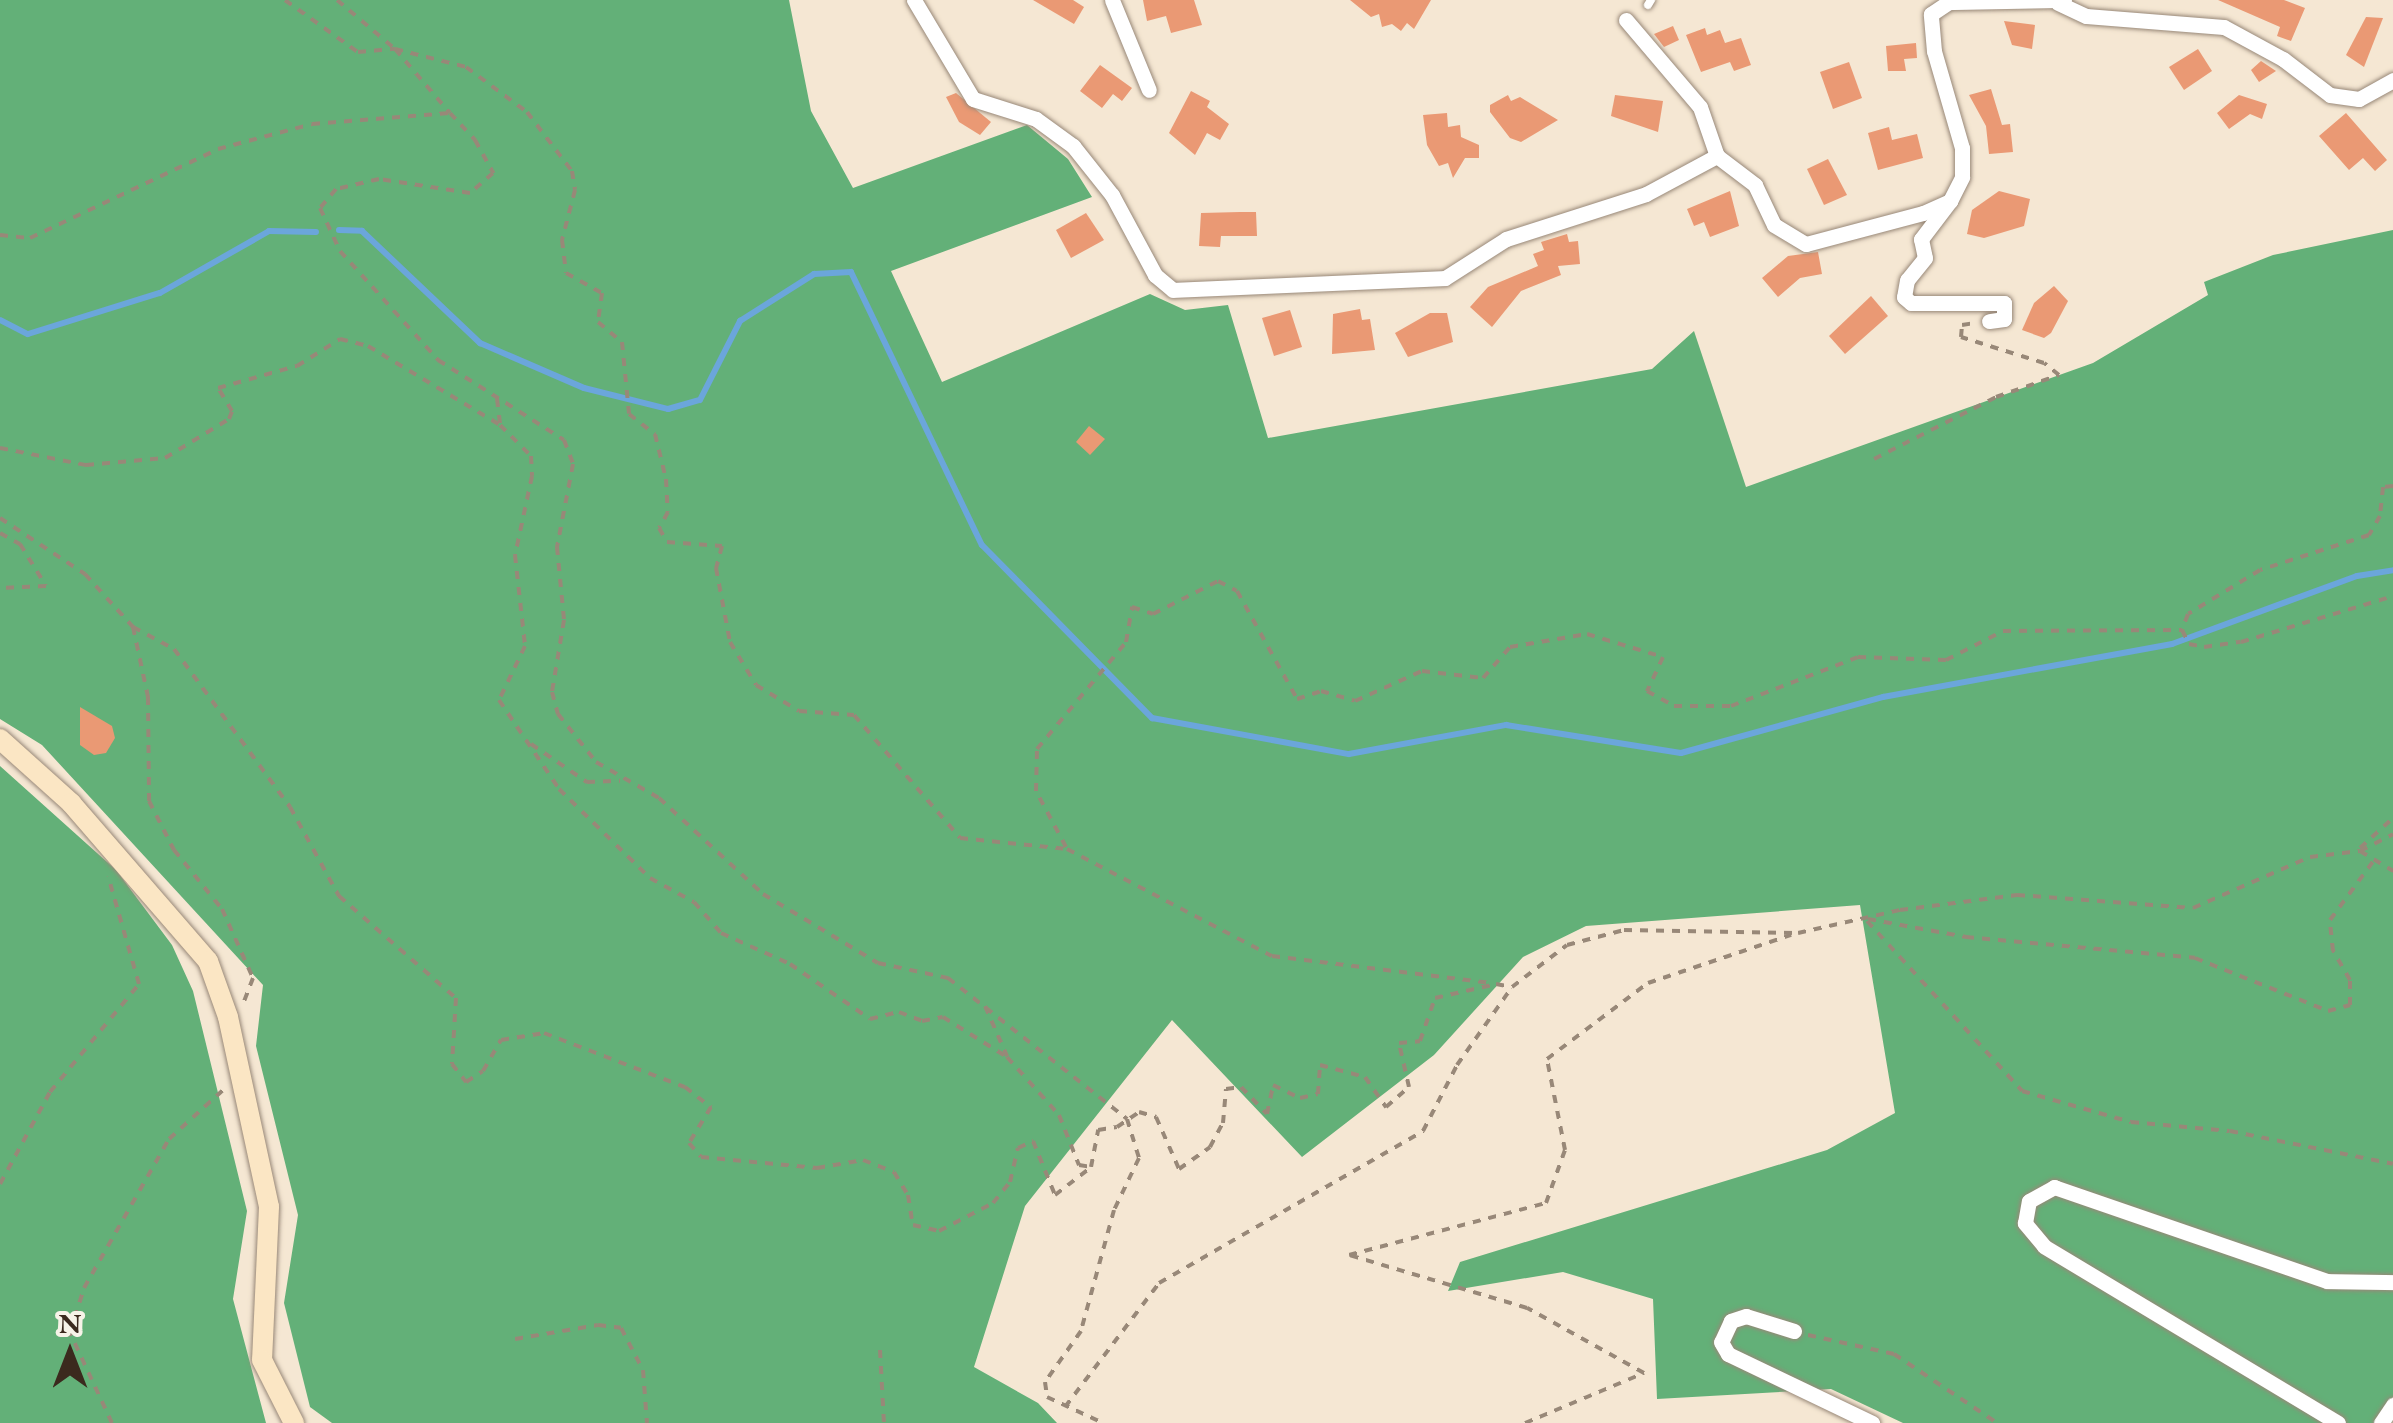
<!DOCTYPE html>
<style>
body{margin:0}
#map{position:relative;width:2393px;height:1423px;overflow:hidden;background:#f5e7d3;font-family:"EB Garamond",serif}
div>[style]{position:absolute}
[style*='--x']{left:calc(var(--x)*1px);top:calc(var(--y)*1px);width:calc(var(--w)*1px);rotate:calc(var(--a)*1deg)}
.forest>*{inset:0;background:#63b078}
.stream>*{height:6px;margin:-3px;padding:0 3px;transform-origin:3px;border-radius:3px;background:#6ba6db}
.building>*{inset:0;background:#ea9974}
.path>*{height:4px;margin-top:-2px;transform-origin:0;background:repeating-linear-gradient(90deg,#988878 0 8px,transparent 0 16px)}
.roads{filter:drop-shadow(0 0 2px #988878) drop-shadow(0 0 2px #988878)}
.lane>*{height:8px;margin:-4px;padding:0 4px;transform-origin:4px;border-radius:4px;background:#fff}
.street>*{height:15px;margin:-7.5px;padding:0 7.5px;transform-origin:7.5px;border-radius:7.5px;background:#fff}
.secondary>*{height:20px;margin:-10px;padding:0 10px;transform-origin:10px;border-radius:10px;background:#fbe6c4}
span{translate:-50% -50%;white-space:nowrap;text-align:center;line-height:1.15;-webkit-text-stroke:8px #f7f3e8;paint-order:stroke}
.north{position:absolute;left:20px;top:1303px;width:100px;height:100px;-webkit-text-stroke:8px #f7f3e8;paint-order:stroke;rotate:0deg;font-size:28px;font-weight:700;line-height:40px;text-align:center;color:#3b2a1e}
.north::after{content:'';display:block;margin:auto;width:35px;height:45px;background:#3b2a1e;clip-path:polygon(50% 0,100% 100%,50% 72%,0 100%)}
</style>
<div id="map">
<div class="forest">
<div style="clip-path:polygon(0 0,789px 0,811px 111px,853px 188px,1027px 125px,1068px 159px,1092px 197px,891px 271px,942px 382px,1150px 294px,1185px 310px,1228px 305px,1268px 438px,1652px 369px,1694px 331px,1746px 487px,2093px 363px,2208px 295px,2204px 282px,2273px 255px,2393px 230px,2393px 1400px,2381px 1423px,1903px 1423px,1831px 1389px,1657px 1399px,1653px 1299px,1563px 1272px,1448px 1291px,1460px 1262px,1827px 1150px,1895px 1113px,1860px 905px,1586px 926px,1523px 957px,1434px 1055px,1302px 1157px,1172px 1020px,1025px 1206px,974px 1367px,1038px 1403px,1057px 1423px,332px 1423px,310px 1407px,284px 1303px,298px 1215px,256px 1046px,263px 985px,42px 745px,0 719px)"></div>
<div style="clip-path:polygon(0 766px,116px 870px,172px 945px,193px 991px,247px 1211px,233px 1299px,266px 1423px,0 1423px)"></div>
</div>
<div class="stream">
<div style="--x:339;--y:230;--w:23;--a:2"></div>
<div style="--x:362;--y:231;--w:163;--a:43.5"></div>
<div style="--x:480;--y:343;--w:113;--a:23.4"></div>
<div style="--x:584;--y:388;--w:87;--a:14"></div>
<div style="--x:668;--y:409;--w:33;--a:-16"></div>
<div style="--x:700;--y:400;--w:89;--a:-63.1"></div>
<div style="--x:740;--y:321;--w:88;--a:-32.4"></div>
<div style="--x:814;--y:274;--w:37;--a:-3"></div>
<div style="--x:851;--y:272;--w:303;--a:64.4"></div>
<div style="--x:982;--y:545;--w:243;--a:45.5"></div>
<div style="--x:1152;--y:718;--w:200;--a:10.4"></div>
<div style="--x:1349;--y:754;--w:160;--a:-10.5"></div>
<div style="--x:1506;--y:725;--w:177;--a:9.1"></div>
<div style="--x:1681;--y:753;--w:210;--a:-15.5"></div>
<div style="--x:1883;--y:697;--w:294;--a:-10.4"></div>
<div style="--x:2172;--y:644;--w:197;--a:-20.2"></div>
<div style="--x:2357;--y:576;--w:36;--a:-9"></div>
<div style="--x:0;--y:320;--w:31;--a:27"></div>
<div style="--x:28;--y:334;--w:138;--a:-17.3"></div>
<div style="--x:160;--y:293;--w:125;--a:-29.6"></div>
<div style="--x:269;--y:231;--w:47;--a:1.2"></div>
</div>
<div class="building">
<div style="clip-path:polygon(1033px 0,1073px 0,1084px 7px,1074px 24px)"></div>
<div style="clip-path:polygon(1143px 0,1194px 0,1202px 25px,1171px 33px,1166px 16px,1147px 21px)"></div>
<div style="clip-path:polygon(1350px 0,1431px 0,1414px 29px,1407px 23px,1401px 31px,1392px 24px,1382px 27px,1379px 14px,1371px 17px)"></div>
<div style="clip-path:polygon(2218px 0,2284px 0,2305px 8px,2291px 41px,2277px 36px,2280px 27px)"></div>
<div style="clip-path:polygon(2366px 17px,2383px 18px,2364px 67px,2346px 55px)"></div>
<div style="clip-path:polygon(2004px 21px,2035px 25px,2032px 49px,2012px 45px)"></div>
<div style="clip-path:polygon(1673px 26px,1679px 40px,1664px 47px,1654px 34px)"></div>
<div style="clip-path:polygon(1705px 28px,1707px 35px,1720px 30px,1725px 43px,1741px 38px,1751px 65px,1734px 71px,1730px 62px,1701px 72px,1686px 35px)"></div>
<div style="clip-path:polygon(1916px 43px,1917px 58px,1904px 59px,1906px 71px,1888px 71px,1886px 46px)"></div>
<div style="clip-path:polygon(2198px 49px,2212px 71px,2184px 90px,2169px 67px)"></div>
<div style="clip-path:polygon(2261px 61px,2276px 71px,2259px 82px,2251px 70px)"></div>
<div style="clip-path:polygon(1849px 62px,1862px 98px,1833px 109px,1820px 72px)"></div>
<div style="clip-path:polygon(1100px 65px,1132px 88px,1122px 101px,1113px 94px,1102px 108px,1080px 91px)"></div>
<div style="clip-path:polygon(1991px 89px,2002px 125px,2010px 124px,2013px 152px,1989px 154px,1986px 126px,1969px 95px)"></div>
<div style="clip-path:polygon(1191px 91px,1210px 101px,1207px 107px,1229px 124px,1220px 140px,1207px 133px,1195px 155px,1169px 133px)"></div>
<div style="clip-path:polygon(956px 93px,991px 122px,980px 135px,959px 122px,946px 97px)"></div>
<div style="clip-path:polygon(1508px 95px,1511px 101px,1520px 97px,1558px 120px,1521px 142px,1510px 138px,1490px 112px,1490px 105px)"></div>
<div style="clip-path:polygon(1615px 95px,1663px 101px,1658px 132px,1611px 116px)"></div>
<div style="clip-path:polygon(2239px 95px,2267px 104px,2262px 119px,2250px 114px,2229px 129px,2217px 113px)"></div>
<div style="clip-path:polygon(1447px 113px,1448px 127px,1460px 125px,1461px 137px,1479px 145px,1479px 158px,1465px 158px,1453px 178px,1448px 163px,1439px 166px,1427px 145px,1423px 115px)"></div>
<div style="clip-path:polygon(2346px 113px,2387px 160px,2375px 171px,2363px 158px,2349px 170px,2319px 136px)"></div>
<div style="clip-path:polygon(1889px 127px,1892px 140px,1917px 134px,1923px 158px,1878px 170px,1868px 133px)"></div>
<div style="clip-path:polygon(1828px 159px,1847px 195px,1824px 205px,1807px 169px)"></div>
<div style="clip-path:polygon(1730px 191px,1739px 226px,1710px 237px,1704px 222px,1694px 226px,1687px 209px)"></div>
<div style="clip-path:polygon(1999px 191px,2030px 199px,2024px 226px,1984px 238px,1967px 234px,1972px 210px)"></div>
<div style="clip-path:polygon(1240px 212px,1256px 212px,1257px 236px,1221px 236px,1220px 247px,1199px 246px,1201px 213px)"></div>
<div style="clip-path:polygon(1086px 213px,1104px 240px,1071px 258px,1056px 230px)"></div>
<div style="clip-path:polygon(1567px 234px,1569px 242px,1578px 241px,1580px 264px,1558px 266px,1561px 275px,1521px 291px,1492px 327px,1470px 307px,1488px 287px,1538px 266px,1533px 254px,1544px 250px,1541px 242px)"></div>
<div style="clip-path:polygon(1818px 252px,1822px 274px,1800px 278px,1778px 297px,1762px 278px,1788px 256px)"></div>
<div style="clip-path:polygon(2054px 286px,2068px 301px,2051px 333px,2044px 338px,2022px 330px,2034px 303px)"></div>
<div style="clip-path:polygon(1871px 296px,1888px 316px,1845px 354px,1829px 336px)"></div>
<div style="clip-path:polygon(1360px 309px,1362px 320px,1370px 319px,1375px 350px,1332px 354px,1333px 314px)"></div>
<div style="clip-path:polygon(1290px 310px,1302px 347px,1274px 356px,1262px 318px)"></div>
<div style="clip-path:polygon(1430px 313px,1447px 313px,1453px 342px,1408px 357px,1395px 333px)"></div>
<div style="clip-path:polygon(1089px 426px,1105px 439px,1090px 455px,1076px 442px)"></div>
<div style="clip-path:polygon(80px 707px,112px 726px,115px 738px,106px 753px,94px 755px,80px 745px)"></div>
</div>
<div class="path">
<div style="--x:285;--y:0;--w:90;--a:35.5"></div>
<div style="--x:358;--y:52;--w:37;--a:-5"></div>
<div style="--x:395;--y:49;--w:73;--a:14.2"></div>
<div style="--x:466;--y:67;--w:76;--a:36.4"></div>
<div style="--x:527;--y:112;--w:74;--a:52.7"></div>
<div style="--x:572;--y:171;--w:19;--a:81"></div>
<div style="--x:575;--y:190;--w:52;--a:104.6"></div>
<div style="--x:562;--y:240;--w:33;--a:83"></div>
<div style="--x:566;--y:273;--w:41;--a:29.1"></div>
<div style="--x:602;--y:293;--w:29;--a:98"></div>
<div style="--x:598;--y:322;--w:31;--a:40"></div>
<div style="--x:622;--y:342;--w:72;--a:84.4"></div>
<div style="--x:629;--y:414;--w:33;--a:38"></div>
<div style="--x:655;--y:434;--w:46;--a:76.3"></div>
<div style="--x:666;--y:479;--w:33;--a:87"></div>
<div style="--x:668;--y:512;--w:18;--a:119"></div>
<div style="--x:659;--y:528;--w:16;--a:60"></div>
<div style="--x:667;--y:542;--w:55;--a:4.2"></div>
<div style="--x:722;--y:546;--w:23;--a:105"></div>
<div style="--x:716;--y:568;--w:75;--a:79.3"></div>
<div style="--x:730;--y:642;--w:50;--a:58.8"></div>
<div style="--x:756;--y:685;--w:50;--a:31.2"></div>
<div style="--x:799;--y:711;--w:55;--a:4.2"></div>
<div style="--x:854;--y:715;--w:162;--a:49.2"></div>
<div style="--x:960;--y:838;--w:108;--a:5.9"></div>
<div style="--x:1067;--y:849;--w:231;--a:27.6"></div>
<div style="--x:1272;--y:956;--w:221;--a:7"></div>
<div style="--x:337;--y:0;--w:76;--a:40.2"></div>
<div style="--x:395;--y:49;--w:84;--a:49.3"></div>
<div style="--x:0;--y:235;--w:30;--a:6"></div>
<div style="--x:30;--y:238;--w:208;--a:-25.3"></div>
<div style="--x:218;--y:149;--w:97;--a:-14.9"></div>
<div style="--x:312;--y:124;--w:138;--a:-4.6"></div>
<div style="--x:450;--y:113;--w:37;--a:47"></div>
<div style="--x:475;--y:140;--w:38;--a:61"></div>
<div style="--x:493;--y:173;--w:30;--a:139"></div>
<div style="--x:470;--y:193;--w:92;--a:-171.3"></div>
<div style="--x:379;--y:179;--w:44;--a:166.9"></div>
<div style="--x:336;--y:189;--w:25;--a:130"></div>
<div style="--x:320;--y:208;--w:47;--a:65.1"></div>
<div style="--x:340;--y:251;--w:147;--a:48"></div>
<div style="--x:438;--y:360;--w:149;--a:32.4"></div>
<div style="--x:564;--y:440;--w:26;--a:69"></div>
<div style="--x:573;--y:464;--w:85;--a:100.9"></div>
<div style="--x:557;--y:547;--w:73;--a:84.5"></div>
<div style="--x:564;--y:620;--w:73;--a:99.5"></div>
<div style="--x:552;--y:692;--w:23;--a:75"></div>
<div style="--x:558;--y:714;--w:61;--a:51.6"></div>
<div style="--x:596;--y:762;--w:73;--a:29.7"></div>
<div style="--x:659;--y:798;--w:142;--a:42.7"></div>
<div style="--x:763;--y:894;--w:134;--a:31"></div>
<div style="--x:878;--y:963;--w:72;--a:12.1"></div>
<div style="--x:948;--y:978;--w:228;--a:38.2"></div>
<div style="--x:1127;--y:1119;--w:41;--a:72.9"></div>
<div style="--x:1139;--y:1158;--w:58;--a:115.7"></div>
<div style="--x:1114;--y:1210;--w:125;--a:105.3"></div>
<div style="--x:1081;--y:1331;--w:62;--a:125.2"></div>
<div style="--x:1045;--y:1382;--w:15;--a:82"></div>
<div style="--x:1047;--y:1397;--w:62;--a:24.9"></div>
<div style="--x:497;--y:399;--w:25;--a:83"></div>
<div style="--x:0;--y:448;--w:88;--a:11.2"></div>
<div style="--x:86;--y:465;--w:79;--a:-5.1"></div>
<div style="--x:165;--y:458;--w:75;--a:-31.4"></div>
<div style="--x:229;--y:419;--w:9;--a:-69"></div>
<div style="--x:232;--y:411;--w:27;--a:-121"></div>
<div style="--x:218;--y:388;--w:82;--a:-15.6"></div>
<div style="--x:297;--y:366;--w:51;--a:-32.1"></div>
<div style="--x:340;--y:339;--w:29;--a:14"></div>
<div style="--x:368;--y:346;--w:154;--a:30.9"></div>
<div style="--x:500;--y:425;--w:44;--a:45"></div>
<div style="--x:531;--y:456;--w:20;--a:87"></div>
<div style="--x:532;--y:476;--w:81;--a:102.1"></div>
<div style="--x:515;--y:555;--w:92;--a:83.7"></div>
<div style="--x:525;--y:646;--w:60;--a:115.7"></div>
<div style="--x:499;--y:700;--w:107;--a:56"></div>
<div style="--x:559;--y:789;--w:127;--a:44.4"></div>
<div style="--x:650;--y:878;--w:50;--a:28.6"></div>
<div style="--x:694;--y:902;--w:41;--a:48.9"></div>
<div style="--x:721;--y:933;--w:76;--a:24.2"></div>
<div style="--x:790;--y:964;--w:97;--a:34.5"></div>
<div style="--x:870;--y:1019;--w:30;--a:-14"></div>
<div style="--x:899;--y:1012;--w:25;--a:21"></div>
<div style="--x:922;--y:1021;--w:21;--a:-11"></div>
<div style="--x:943;--y:1017;--w:75;--a:32"></div>
<div style="--x:1007;--y:1057;--w:78;--a:48.1"></div>
<div style="--x:1059;--y:1115;--w:54;--a:68.2"></div>
<div style="--x:1079;--y:1165;--w:12;--a:9"></div>
<div style="--x:1091;--y:1167;--w:38;--a:-79"></div>
<div style="--x:1098;--y:1130;--w:19;--a:-9"></div>
<div style="--x:1117;--y:1127;--w:27;--a:-34"></div>
<div style="--x:1139;--y:1112;--w:18;--a:16"></div>
<div style="--x:1156;--y:1117;--w:57;--a:66.1"></div>
<div style="--x:1179;--y:1169;--w:38;--a:-35"></div>
<div style="--x:1210;--y:1147;--w:27;--a:-62"></div>
<div style="--x:1223;--y:1123;--w:34;--a:-85"></div>
<div style="--x:1226;--y:1089;--w:15;--a:-8"></div>
<div style="--x:1241;--y:1087;--w:37;--a:46"></div>
<div style="--x:1267;--y:1114;--w:30;--a:-78"></div>
<div style="--x:1273;--y:1085;--w:30;--a:26"></div>
<div style="--x:1300;--y:1098;--w:18;--a:-13"></div>
<div style="--x:1318;--y:1094;--w:29;--a:-86"></div>
<div style="--x:1320;--y:1065;--w:47;--a:14.9"></div>
<div style="--x:1365;--y:1077;--w:37;--a:55"></div>
<div style="--x:1386;--y:1107;--w:30;--a:-41"></div>
<div style="--x:1409;--y:1087;--w:45;--a:-102.8"></div>
<div style="--x:1399;--y:1043;--w:21;--a:-5"></div>
<div style="--x:1420;--y:1041;--w:46;--a:-70.8"></div>
<div style="--x:1435;--y:998;--w:63;--a:-12.9"></div>
<div style="--x:1496;--y:984;--w:16;--a:11"></div>
<div style="--x:1874;--y:459;--w:137;--a:-26.9"></div>
<div style="--x:1996;--y:397;--w:67;--a:-19.2"></div>
<div style="--x:2059;--y:375;--w:19;--a:-141"></div>
<div style="--x:2044;--y:363;--w:87;--a:-162.6"></div>
<div style="--x:1961;--y:337;--w:12;--a:-85"></div>
<div style="--x:1962;--y:325;--w:12;--a:-9"></div>
<div style="--x:2393;--y:486;--w:10;--a:174"></div>
<div style="--x:2383;--y:487;--w:29;--a:96"></div>
<div style="--x:2380;--y:516;--w:22;--a:120"></div>
<div style="--x:2369;--y:535;--w:114;--a:162.2"></div>
<div style="--x:2260;--y:570;--w:84;--a:148.6"></div>
<div style="--x:2188;--y:614;--w:17;--a:111"></div>
<div style="--x:2182;--y:630;--w:16;--a:63"></div>
<div style="--x:2189;--y:644;--w:15;--a:11"></div>
<div style="--x:2204;--y:647;--w:37;--a:-8"></div>
<div style="--x:2241;--y:642;--w:159;--a:-16.8"></div>
<div style="--x:0;--y:518;--w:102;--a:33.4"></div>
<div style="--x:85;--y:574;--w:72;--a:47.8"></div>
<div style="--x:133;--y:627;--w:72;--a:77.9"></div>
<div style="--x:148;--y:697;--w:104;--a:89.4"></div>
<div style="--x:149;--y:801;--w:55;--a:63"></div>
<div style="--x:174;--y:850;--w:76;--a:50.9"></div>
<div style="--x:222;--y:909;--w:76;--a:65.8"></div>
<div style="--x:253;--y:978;--w:28;--a:111"></div>
<div style="--x:0;--y:533;--w:23;--a:29"></div>
<div style="--x:20;--y:544;--w:49;--a:58.2"></div>
<div style="--x:46;--y:586;--w:46;--a:177.5"></div>
<div style="--x:133;--y:627;--w:47;--a:28.2"></div>
<div style="--x:174;--y:649;--w:196;--a:53.7"></div>
<div style="--x:290;--y:807;--w:102;--a:61.2"></div>
<div style="--x:339;--y:896;--w:155;--a:41.1"></div>
<div style="--x:456;--y:998;--w:66;--a:93.5"></div>
<div style="--x:452;--y:1064;--w:23;--a:52"></div>
<div style="--x:466;--y:1082;--w:20;--a:-33"></div>
<div style="--x:483;--y:1071;--w:36;--a:-60"></div>
<div style="--x:501;--y:1040;--w:44;--a:-9.2"></div>
<div style="--x:544;--y:1033;--w:151;--a:21"></div>
<div style="--x:685;--y:1087;--w:33;--a:38"></div>
<div style="--x:711;--y:1107;--w:42;--a:121.4"></div>
<div style="--x:689;--y:1143;--w:18;--a:49"></div>
<div style="--x:701;--y:1157;--w:117;--a:5.4"></div>
<div style="--x:817;--y:1168;--w:47;--a:-9.9"></div>
<div style="--x:863;--y:1160;--w:33;--a:21"></div>
<div style="--x:894;--y:1172;--w:27;--a:59"></div>
<div style="--x:908;--y:1195;--w:30;--a:81"></div>
<div style="--x:913;--y:1225;--w:27;--a:13"></div>
<div style="--x:939;--y:1231;--w:61;--a:-27.4"></div>
<div style="--x:993;--y:1203;--w:27;--a:-51"></div>
<div style="--x:1010;--y:1182;--w:35;--a:-77"></div>
<div style="--x:1018;--y:1148;--w:17;--a:-25"></div>
<div style="--x:1033;--y:1141;--w:58;--a:67.8"></div>
<div style="--x:1055;--y:1195;--w:44;--a:-37.6"></div>
<div style="--x:531;--y:744;--w:68;--a:34.2"></div>
<div style="--x:587;--y:782;--w:33;--a:-2"></div>
<div style="--x:1066;--y:847;--w:64;--a:-118.2"></div>
<div style="--x:1036;--y:791;--w:42;--a:-88.6"></div>
<div style="--x:1037;--y:749;--w:139;--a:-50.2"></div>
<div style="--x:1126;--y:642;--w:36;--a:-80"></div>
<div style="--x:1132;--y:607;--w:22;--a:18"></div>
<div style="--x:1153;--y:614;--w:73;--a:-26.9"></div>
<div style="--x:1218;--y:581;--w:21;--a:28"></div>
<div style="--x:1237;--y:591;--w:124;--a:60.9"></div>
<div style="--x:1297;--y:699;--w:25;--a:-18"></div>
<div style="--x:1321;--y:691;--w:35;--a:16"></div>
<div style="--x:1355;--y:701;--w:73;--a:-24.1"></div>
<div style="--x:1422;--y:671;--w:61;--a:6.5"></div>
<div style="--x:1483;--y:678;--w:41;--a:-48.9"></div>
<div style="--x:1510;--y:647;--w:78;--a:-9.6"></div>
<div style="--x:1587;--y:634;--w:79;--a:16.8"></div>
<div style="--x:1663;--y:657;--w:38;--a:115"></div>
<div style="--x:1647;--y:691;--w:31;--a:29"></div>
<div style="--x:1674;--y:706;--w:57;--a:0"></div>
<div style="--x:1731;--y:706;--w:136;--a:-21.1"></div>
<div style="--x:1858;--y:657;--w:88;--a:2"></div>
<div style="--x:1946;--y:660;--w:64;--a:-27"></div>
<div style="--x:2003;--y:631;--w:179;--a:-0.3"></div>
<div style="--x:2360;--y:848;--w:45;--a:-42.3"></div>
<div style="--x:2360;--y:851;--w:39;--a:31"></div>
<div style="--x:1868;--y:919;--w:100;--a:10.4"></div>
<div style="--x:1966;--y:937;--w:230;--a:5.2"></div>
<div style="--x:2195;--y:958;--w:143;--a:21.7"></div>
<div style="--x:2328;--y:1011;--w:23;--a:-15"></div>
<div style="--x:2350;--y:1005;--w:25;--a:-90"></div>
<div style="--x:2350;--y:980;--w:34;--a:-120"></div>
<div style="--x:2333;--y:951;--w:31;--a:-96"></div>
<div style="--x:2330;--y:920;--w:79;--a:-53.7"></div>
<div style="--x:1867;--y:921;--w:230;--a:47.6"></div>
<div style="--x:2022;--y:1091;--w:113;--a:15.9"></div>
<div style="--x:2131;--y:1122;--w:99;--a:5.2"></div>
<div style="--x:2230;--y:1131;--w:166;--a:11.4"></div>
<div style="--x:985;--y:1006;--w:55;--a:66.3"></div>
<div style="--x:0;--y:1184;--w:105;--a:-61.5"></div>
<div style="--x:50;--y:1092;--w:140;--a:-50.5"></div>
<div style="--x:139;--y:984;--w:112;--a:-106"></div>
<div style="--x:1808;--y:1335;--w:88;--a:12.5"></div>
<div style="--x:1894;--y:1354;--w:124;--a:33.8"></div>
<div style="--x:515;--y:1339;--w:84;--a:-9.6"></div>
<div style="--x:598;--y:1325;--w:23;--a:7"></div>
<div style="--x:621;--y:1328;--w:47;--a:62.4"></div>
<div style="--x:643;--y:1370;--w:53;--a:85.7"></div>
<div style="--x:880;--y:1350;--w:73;--a:86.9"></div>
<div style="--x:1065;--y:1407;--w:156;--a:-52.8"></div>
<div style="--x:1159;--y:1283;--w:305;--a:-29.9"></div>
<div style="--x:1423;--y:1131;--w:74;--a:-62.7"></div>
<div style="--x:1457;--y:1065;--w:95;--a:-54.8"></div>
<div style="--x:1512;--y:987;--w:69;--a:-37.4"></div>
<div style="--x:1567;--y:945;--w:59;--a:-14.7"></div>
<div style="--x:1624;--y:930;--w:174;--a:1"></div>
<div style="--x:1798;--y:933;--w:105;--a:-12.7"></div>
<div style="--x:1900;--y:910;--w:118;--a:-7.3"></div>
<div style="--x:2017;--y:895;--w:176;--a:4.2"></div>
<div style="--x:2193;--y:908;--w:128;--a:-23.6"></div>
<div style="--x:2310;--y:857;--w:50;--a:-6.8"></div>
<div style="--x:2360;--y:851;--w:37;--a:-27"></div>
<div style="--x:112;--y:1423;--w:99;--a:-115"></div>
<div style="--x:70;--y:1333;--w:47;--a:-72.7"></div>
<div style="--x:84;--y:1288;--w:172;--a:-60.3"></div>
<div style="--x:169;--y:1139;--w:73;--a:-42.2"></div>
<div style="--x:1525;--y:1423;--w:129;--a:-22.8"></div>
<div style="--x:1644;--y:1373;--w:134;--a:-150.9"></div>
<div style="--x:1527;--y:1308;--w:186;--a:-163.4"></div>
<div style="--x:1349;--y:1255;--w:204;--a:-14.8"></div>
<div style="--x:1546;--y:1203;--w:56;--a:-70.3"></div>
<div style="--x:1565;--y:1150;--w:93;--a:-101.2"></div>
<div style="--x:1547;--y:1059;--w:126;--a:-37"></div>
<div style="--x:1648;--y:983;--w:151;--a:-18.6"></div>
</div>
<div class="roads">
<div class="lane">
<div style="--x:1648;--y:5;--w:6;--a:-59"></div>
</div>
<div class="street">
<div style="--x:914;--y:0;--w:115;--a:59.2"></div>
<div style="--x:973;--y:99;--w:66;--a:17.6"></div>
<div style="--x:1036;--y:119;--w:46;--a:36.1"></div>
<div style="--x:1073;--y:146;--w:63;--a:51.5"></div>
<div style="--x:1112;--y:195;--w:91;--a:61.7"></div>
<div style="--x:1155;--y:275;--w:23;--a:40"></div>
<div style="--x:1173;--y:290;--w:272;--a:-2.5"></div>
<div style="--x:1445;--y:278;--w:72;--a:-32.6"></div>
<div style="--x:1506;--y:239;--w:147;--a:-17.8"></div>
<div style="--x:1646;--y:194;--w:81;--a:-28.2"></div>
<div style="--x:1112;--y:0;--w:97;--a:67.7"></div>
<div style="--x:2058;--y:3;--w:31;--a:25"></div>
<div style="--x:2086;--y:16;--w:138;--a:4.6"></div>
<div style="--x:2224;--y:27;--w:67;--a:28.5"></div>
<div style="--x:2283;--y:59;--w:59;--a:37.5"></div>
<div style="--x:2330;--y:95;--w:29;--a:8"></div>
<div style="--x:2359;--y:99;--w:39;--a:-29"></div>
<div style="--x:1626;--y:20;--w:114;--a:49.6"></div>
<div style="--x:1700;--y:107;--w:52;--a:70.9"></div>
<div style="--x:1717;--y:156;--w:48;--a:37.3"></div>
<div style="--x:1755;--y:185;--w:44;--a:64.6"></div>
<div style="--x:1774;--y:225;--w:37;--a:31"></div>
<div style="--x:1806;--y:244;--w:121;--a:-14.8"></div>
<div style="--x:1923;--y:213;--w:30;--a:-24"></div>
<div style="--x:1950;--y:201;--w:27;--a:-63"></div>
<div style="--x:1962;--y:177;--w:29;--a:-90"></div>
<div style="--x:1962;--y:148;--w:101;--a:-106.1"></div>
<div style="--x:1934;--y:51;--w:37;--a:-95"></div>
<div style="--x:1931;--y:14;--w:22;--a:-34"></div>
<div style="--x:1949;--y:2;--w:115;--a:-1"></div>
<div style="--x:1950;--y:201;--w:48;--a:127.3"></div>
<div style="--x:1921;--y:239;--w:19;--a:78"></div>
<div style="--x:1925;--y:258;--w:28;--a:129"></div>
<div style="--x:1907;--y:280;--w:17;--a:100"></div>
<div style="--x:1904;--y:297;--w:9;--a:41"></div>
<div style="--x:1911;--y:303;--w:93;--a:0"></div>
<div style="--x:2004;--y:303;--w:16;--a:90"></div>
<div style="--x:2004;--y:319;--w:15;--a:172"></div>
<div style="--x:1794;--y:1331;--w:50;--a:-162.6"></div>
<div style="--x:1746;--y:1316;--w:16;--a:162"></div>
<div style="--x:1731;--y:1321;--w:23;--a:115"></div>
<div style="--x:1721;--y:1342;--w:14;--a:60"></div>
<div style="--x:1728;--y:1354;--w:160;--a:25.6"></div>
<div style="--x:2338;--y:1423;--w:343;--a:-149"></div>
<div style="--x:2044;--y:1246;--w:30;--a:-130"></div>
<div style="--x:2025;--y:1223;--w:22;--a:-80"></div>
<div style="--x:2029;--y:1201;--w:29;--a:-29"></div>
<div style="--x:2054;--y:1187;--w:289;--a:19"></div>
<div style="--x:2327;--y:1281;--w:66;--a:0.9"></div>
<div style="--x:2381;--y:1423;--w:22;--a:-56"></div>
</div>
<div class="secondary">
<div style="--x:0;--y:739;--w:96;--a:42"></div>
<div style="--x:71;--y:803;--w:209;--a:49.1"></div>
<div style="--x:208;--y:961;--w:59;--a:70.3"></div>
<div style="--x:228;--y:1017;--w:194;--a:77.8"></div>
<div style="--x:269;--y:1207;--w:153;--a:92.6"></div>
<div style="--x:262;--y:1360;--w:71;--a:63.1"></div>
</div>
</div>
<div class="north">N</div>
</div>
